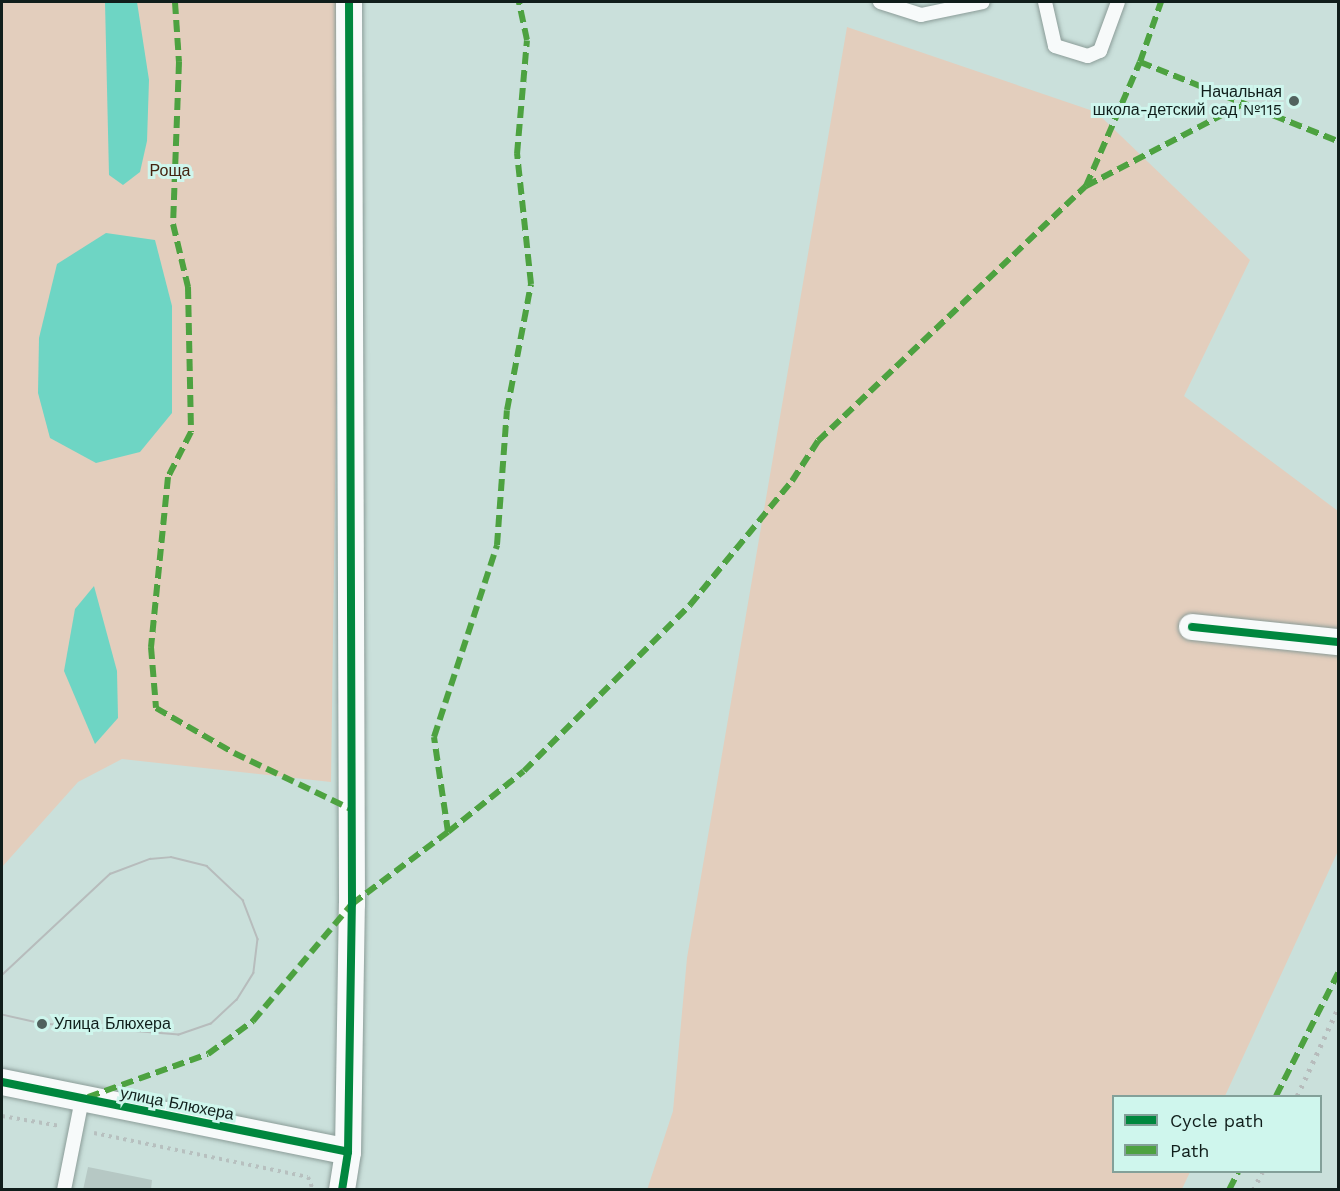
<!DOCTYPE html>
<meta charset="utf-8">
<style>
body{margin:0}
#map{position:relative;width:1340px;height:1191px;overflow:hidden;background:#cae0db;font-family:"Work Sans",sans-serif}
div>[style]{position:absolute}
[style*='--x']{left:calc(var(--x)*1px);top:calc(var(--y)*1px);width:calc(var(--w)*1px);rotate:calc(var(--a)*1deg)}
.green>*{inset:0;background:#e3cebd}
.water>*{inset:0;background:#6ed5c4}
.building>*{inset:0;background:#b6c8c4}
.path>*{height:4px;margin-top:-2px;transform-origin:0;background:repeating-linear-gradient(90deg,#b7c0bf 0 3px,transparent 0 7.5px)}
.roads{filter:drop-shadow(0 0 2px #8b9c98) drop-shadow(0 0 2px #8b9c98)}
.service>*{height:14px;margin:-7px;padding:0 7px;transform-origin:7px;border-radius:7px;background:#f7fafa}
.minor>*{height:26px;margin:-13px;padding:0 13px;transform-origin:13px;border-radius:13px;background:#f7fafa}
.tram>*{height:1.5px;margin:-0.75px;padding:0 0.75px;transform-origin:0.75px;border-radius:0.75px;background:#b7bcbc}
.rail>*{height:4.5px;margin-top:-2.25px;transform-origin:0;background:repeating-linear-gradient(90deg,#b7bcbc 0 3px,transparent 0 9px)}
.quiet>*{height:6px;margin-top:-3px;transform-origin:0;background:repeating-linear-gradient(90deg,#4da240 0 12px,transparent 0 18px)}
.cycleway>*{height:8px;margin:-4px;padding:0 4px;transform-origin:4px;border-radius:4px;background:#00873e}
.dots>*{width:16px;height:16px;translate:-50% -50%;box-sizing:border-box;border:3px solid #cff6ed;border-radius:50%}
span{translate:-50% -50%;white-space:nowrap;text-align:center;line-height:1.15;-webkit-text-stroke:6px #cff6ed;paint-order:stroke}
.poi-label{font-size:16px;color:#101e1b}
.right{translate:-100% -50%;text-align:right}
.left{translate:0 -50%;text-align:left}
.park-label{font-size:16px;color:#452310}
.street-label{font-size:16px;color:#101e1b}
.frame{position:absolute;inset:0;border:3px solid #101e1b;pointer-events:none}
.legend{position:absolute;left:1112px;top:1095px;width:210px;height:78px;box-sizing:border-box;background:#cff6ed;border:2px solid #83a099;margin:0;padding:8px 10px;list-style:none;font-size:18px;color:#101e1b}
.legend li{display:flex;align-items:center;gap:12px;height:30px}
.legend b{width:30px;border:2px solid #83a099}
</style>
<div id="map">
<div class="green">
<div style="clip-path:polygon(2px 2px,341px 2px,341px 57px,331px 782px,122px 759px,78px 782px,2px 867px)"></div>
<div style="clip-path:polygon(847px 27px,1096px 112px,1250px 260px,1184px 396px,1338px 511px,1338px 851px,1225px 1096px,1114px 1096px,1114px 1172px,1190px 1172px,1182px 1189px,647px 1190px,673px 1111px,687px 958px)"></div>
</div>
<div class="water">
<div style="clip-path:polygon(105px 2px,137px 2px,149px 80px,147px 141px,140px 172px,123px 185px,109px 175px)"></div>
<div style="clip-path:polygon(106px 233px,155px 240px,172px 306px,172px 413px,140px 452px,96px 463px,50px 438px,38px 393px,39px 338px,57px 264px)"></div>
<div style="clip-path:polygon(94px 586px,117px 671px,118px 718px,95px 744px,64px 671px,75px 609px)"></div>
</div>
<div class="building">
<div style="clip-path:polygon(88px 1167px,152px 1180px,151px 1190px,83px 1190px)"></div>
</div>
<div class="path">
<div style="--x:2;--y:1116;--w:59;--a:9.8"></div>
<div style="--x:94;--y:1133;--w:218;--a:11.6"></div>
<div style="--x:308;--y:1177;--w:14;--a:69"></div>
</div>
<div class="roads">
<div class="service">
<div style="--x:880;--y:2;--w:43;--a:17.6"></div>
<div style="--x:921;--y:15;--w:63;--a:-11.8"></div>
<div style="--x:1045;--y:2;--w:45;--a:77.2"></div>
<div style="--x:1055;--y:46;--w:34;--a:17"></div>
<div style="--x:1088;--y:56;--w:13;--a:-23"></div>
<div style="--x:1100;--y:51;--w:52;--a:-69.8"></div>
<div style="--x:64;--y:1190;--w:93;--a:-78.8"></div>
</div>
<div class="minor">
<div style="--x:1192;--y:627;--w:147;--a:5.9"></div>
<div style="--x:2;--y:1082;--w:353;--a:11.4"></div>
<div style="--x:342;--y:1190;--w:38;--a:-81"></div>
<div style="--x:348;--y:1152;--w:248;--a:-89.1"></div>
<div style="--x:352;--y:904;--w:902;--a:-90.19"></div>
</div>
</div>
<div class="tram">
<div style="--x:2;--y:975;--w:148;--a:-43.1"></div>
<div style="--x:110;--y:874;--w:43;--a:-20.6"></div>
<div style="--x:150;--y:859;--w:21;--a:-5"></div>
<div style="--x:171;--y:857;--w:37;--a:14"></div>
<div style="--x:207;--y:866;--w:50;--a:43.4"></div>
<div style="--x:243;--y:900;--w:42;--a:69"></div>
<div style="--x:258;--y:939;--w:34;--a:97"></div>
<div style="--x:254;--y:973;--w:32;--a:122"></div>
<div style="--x:237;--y:1000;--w:35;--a:137"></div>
<div style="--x:211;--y:1024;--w:34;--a:161"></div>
<div style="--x:179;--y:1035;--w:137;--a:-175.4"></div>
<div style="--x:42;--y:1024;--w:41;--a:-167.3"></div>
</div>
<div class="rail">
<div style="--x:1297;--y:1096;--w:97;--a:-65"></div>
<div style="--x:1253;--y:1190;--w:20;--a:-63"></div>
</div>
<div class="quiet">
<div style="--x:175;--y:2;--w:60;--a:86.2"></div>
<div style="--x:179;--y:62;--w:162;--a:92.1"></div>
<div style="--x:173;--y:224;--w:65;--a:76.6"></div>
<div style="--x:188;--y:287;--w:145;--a:88.8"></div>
<div style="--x:191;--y:432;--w:51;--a:117.1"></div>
<div style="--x:168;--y:477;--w:171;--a:95.7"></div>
<div style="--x:151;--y:647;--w:61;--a:85.3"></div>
<div style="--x:156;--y:708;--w:90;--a:30"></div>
<div style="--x:234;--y:753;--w:130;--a:25.6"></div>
<div style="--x:1140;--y:62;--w:64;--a:-70.7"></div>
<div style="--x:1086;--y:186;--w:179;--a:-27.6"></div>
<div style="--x:448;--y:832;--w:97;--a:-38.8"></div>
<div style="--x:524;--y:771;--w:235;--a:-45"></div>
<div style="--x:690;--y:605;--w:161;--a:-50.6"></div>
<div style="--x:792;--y:481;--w:48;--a:-57"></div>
<div style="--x:818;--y:441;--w:370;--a:-43.6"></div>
<div style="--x:1086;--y:186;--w:135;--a:-66.5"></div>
<div style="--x:1140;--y:62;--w:213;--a:21.8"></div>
<div style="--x:1276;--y:1096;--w:138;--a:-63.2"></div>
<div style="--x:88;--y:1097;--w:127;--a:-19.7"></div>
<div style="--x:208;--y:1054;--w:56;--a:-36.3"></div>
<div style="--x:253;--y:1021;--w:153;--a:-49.8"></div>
<div style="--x:352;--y:904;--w:120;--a:-36.9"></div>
<div style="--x:448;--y:832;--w:96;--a:-98.4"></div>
<div style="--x:434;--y:737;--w:202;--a:-71.8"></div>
<div style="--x:497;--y:545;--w:135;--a:-85.8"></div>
<div style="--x:507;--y:410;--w:128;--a:-79.2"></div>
<div style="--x:531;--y:284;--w:131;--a:-96.1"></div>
<div style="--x:517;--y:154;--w:114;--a:-85"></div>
<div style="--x:527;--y:40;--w:39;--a:-102"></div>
<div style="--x:1229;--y:1190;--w:20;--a:-63"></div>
</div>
<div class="cycleway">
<div style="--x:1192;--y:627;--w:147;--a:5.9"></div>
<div style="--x:2;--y:1082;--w:353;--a:11.4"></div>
<div style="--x:342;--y:1190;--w:38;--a:-81"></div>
<div style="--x:348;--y:1152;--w:248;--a:-89.1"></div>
<div style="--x:352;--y:904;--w:902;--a:-90.19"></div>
</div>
<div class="dots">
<div style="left:1294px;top:101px;background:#51625e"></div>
<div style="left:42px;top:1024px;background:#51625e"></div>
</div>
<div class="poi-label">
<span class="right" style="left:1282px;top:101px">Начальная<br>школа-детский сад №115</span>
<span class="left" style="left:54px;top:1024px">Улица Блюхера</span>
</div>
<div class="park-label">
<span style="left:170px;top:171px">Роща</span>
</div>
<div class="street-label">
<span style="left:177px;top:1104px;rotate:11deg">улица Блюхера</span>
</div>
<div class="frame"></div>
<ul class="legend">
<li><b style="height:8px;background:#00873e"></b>Cycle path</li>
<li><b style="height:8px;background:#4da240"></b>Path</li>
</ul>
</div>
